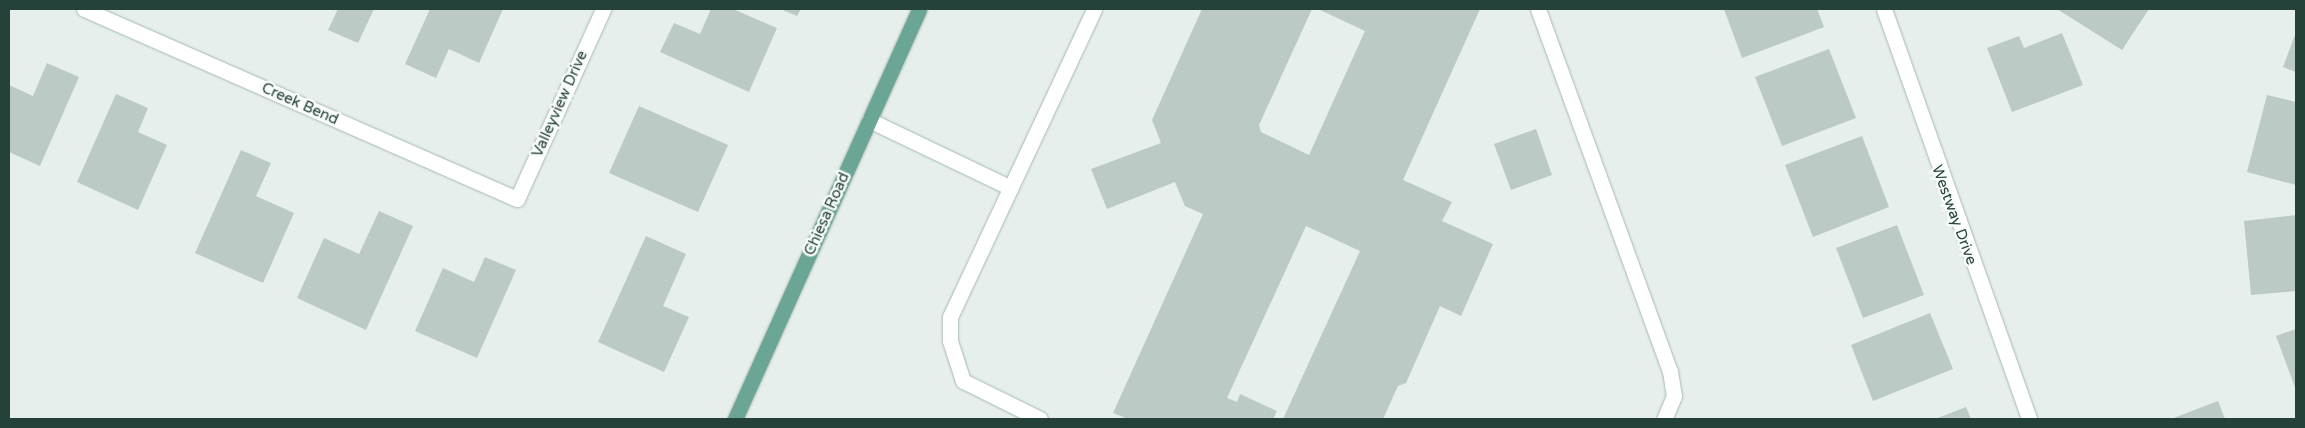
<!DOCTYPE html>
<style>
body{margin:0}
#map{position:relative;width:2305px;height:428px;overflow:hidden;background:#e6efeb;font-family:"Varela Round",sans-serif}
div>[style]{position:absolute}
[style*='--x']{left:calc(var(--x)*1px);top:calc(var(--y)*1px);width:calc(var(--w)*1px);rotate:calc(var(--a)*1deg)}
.building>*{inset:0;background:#bbcac4}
.roads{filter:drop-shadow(0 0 1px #a8b8b2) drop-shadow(0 0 1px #a8b8b2)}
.minor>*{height:15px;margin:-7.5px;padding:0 7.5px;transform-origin:7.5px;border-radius:7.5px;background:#fff}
.major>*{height:15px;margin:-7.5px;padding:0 7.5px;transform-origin:7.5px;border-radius:7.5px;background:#6aa596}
span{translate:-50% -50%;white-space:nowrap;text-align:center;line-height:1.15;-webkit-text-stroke:5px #f7fbf9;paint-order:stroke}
.street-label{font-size:15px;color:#24423a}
.frame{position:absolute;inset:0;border:10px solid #24423a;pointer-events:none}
</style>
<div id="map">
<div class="building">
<div style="clip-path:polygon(338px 9px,374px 9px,358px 43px,328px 30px)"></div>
<div style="clip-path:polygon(430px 9px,503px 9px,479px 63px,449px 49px,436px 78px,405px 64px)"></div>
<div style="clip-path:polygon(711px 9px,733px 9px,777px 28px,749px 92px,660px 52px,674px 23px,700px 34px)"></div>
<div style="clip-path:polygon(780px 9px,801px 9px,797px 16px)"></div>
<div style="clip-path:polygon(1202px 9px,1312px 9px,1259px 125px,1261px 132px,1309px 155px,1365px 31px,1318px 9px,1480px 9px,1403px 180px,1452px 202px,1442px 221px,1493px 244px,1461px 316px,1440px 306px,1406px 383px,1398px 386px,1383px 419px,1283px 419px,1360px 251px,1306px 226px,1227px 398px,1237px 402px,1240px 394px,1277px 411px,1273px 419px,1128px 419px,1113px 413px,1203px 214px,1185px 206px,1175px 182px,1107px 209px,1091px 169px,1161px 143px,1152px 120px)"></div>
<div style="clip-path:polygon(1724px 9px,1817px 9px,1824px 27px,1742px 58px)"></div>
<div style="clip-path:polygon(2057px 9px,2149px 9px,2122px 50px)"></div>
<div style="clip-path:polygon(2296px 32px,2296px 72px,2283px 67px)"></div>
<div style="clip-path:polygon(2062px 33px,2083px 85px,2012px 112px,1987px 48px,2019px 36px,2024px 48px)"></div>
<div style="clip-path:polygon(1829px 49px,1856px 118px,1782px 146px,1755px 77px)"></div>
<div style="clip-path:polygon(47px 63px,79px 77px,40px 166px,9px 152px,9px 85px,33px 96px)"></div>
<div style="clip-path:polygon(116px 94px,148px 108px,138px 132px,167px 145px,138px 210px,77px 182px)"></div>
<div style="clip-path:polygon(2267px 95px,2296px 102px,2296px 185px,2247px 172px)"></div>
<div style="clip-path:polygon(639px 106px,728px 145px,698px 212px,609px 173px)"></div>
<div style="clip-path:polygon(1536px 129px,1552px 175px,1511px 190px,1494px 144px)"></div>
<div style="clip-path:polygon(1862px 136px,1889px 207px,1813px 237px,1785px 165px)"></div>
<div style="clip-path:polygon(241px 150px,271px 163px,256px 196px,294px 213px,263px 283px,195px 253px)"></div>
<div style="clip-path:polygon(379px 211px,413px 226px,366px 330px,297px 298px,324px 238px,359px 254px)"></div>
<div style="clip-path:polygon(2296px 215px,2296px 291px,2251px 295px,2244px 221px)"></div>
<div style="clip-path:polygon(1897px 225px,1924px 295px,1863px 318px,1836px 248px)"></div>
<div style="clip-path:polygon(646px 236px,686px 254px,663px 306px,689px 317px,664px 372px,598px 342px)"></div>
<div style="clip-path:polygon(485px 257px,516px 270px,477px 358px,415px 331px,443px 268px,474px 282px)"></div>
<div style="clip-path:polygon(1930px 313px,1953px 369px,1873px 401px,1851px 345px)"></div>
<div style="clip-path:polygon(2296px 329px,2296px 390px,2276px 336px)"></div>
<div style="clip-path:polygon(2218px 401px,2225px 419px,2171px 419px)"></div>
<div style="clip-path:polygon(1966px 407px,1971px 419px,1935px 419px)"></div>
</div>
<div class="roads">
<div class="minor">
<div style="--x:84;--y:9;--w:473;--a:23.7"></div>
<div style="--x:517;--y:199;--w:209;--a:-65.6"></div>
<div style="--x:1538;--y:9;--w:385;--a:70"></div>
<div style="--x:1670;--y:371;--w:25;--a:81"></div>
<div style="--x:1674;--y:396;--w:25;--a:113"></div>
<div style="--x:1884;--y:9;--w:435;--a:70.5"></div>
<div style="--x:869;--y:120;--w:157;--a:25.6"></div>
<div style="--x:1040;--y:419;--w:86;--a:-153.7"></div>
<div style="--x:963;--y:381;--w:42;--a:-108"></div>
<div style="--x:950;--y:341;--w:24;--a:-90"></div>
<div style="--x:950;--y:317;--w:340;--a:-64.9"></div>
</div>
<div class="major">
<div style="--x:735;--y:419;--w:449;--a:-65.8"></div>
</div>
</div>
<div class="street-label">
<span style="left:300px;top:104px;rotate:24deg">Creek Bend</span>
<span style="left:560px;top:104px;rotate:-66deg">Valleyview Drive</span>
<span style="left:827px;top:214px;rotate:-66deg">Chiesa Road</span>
<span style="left:1954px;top:215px;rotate:70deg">Westway Drive</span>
</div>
<div class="frame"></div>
</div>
